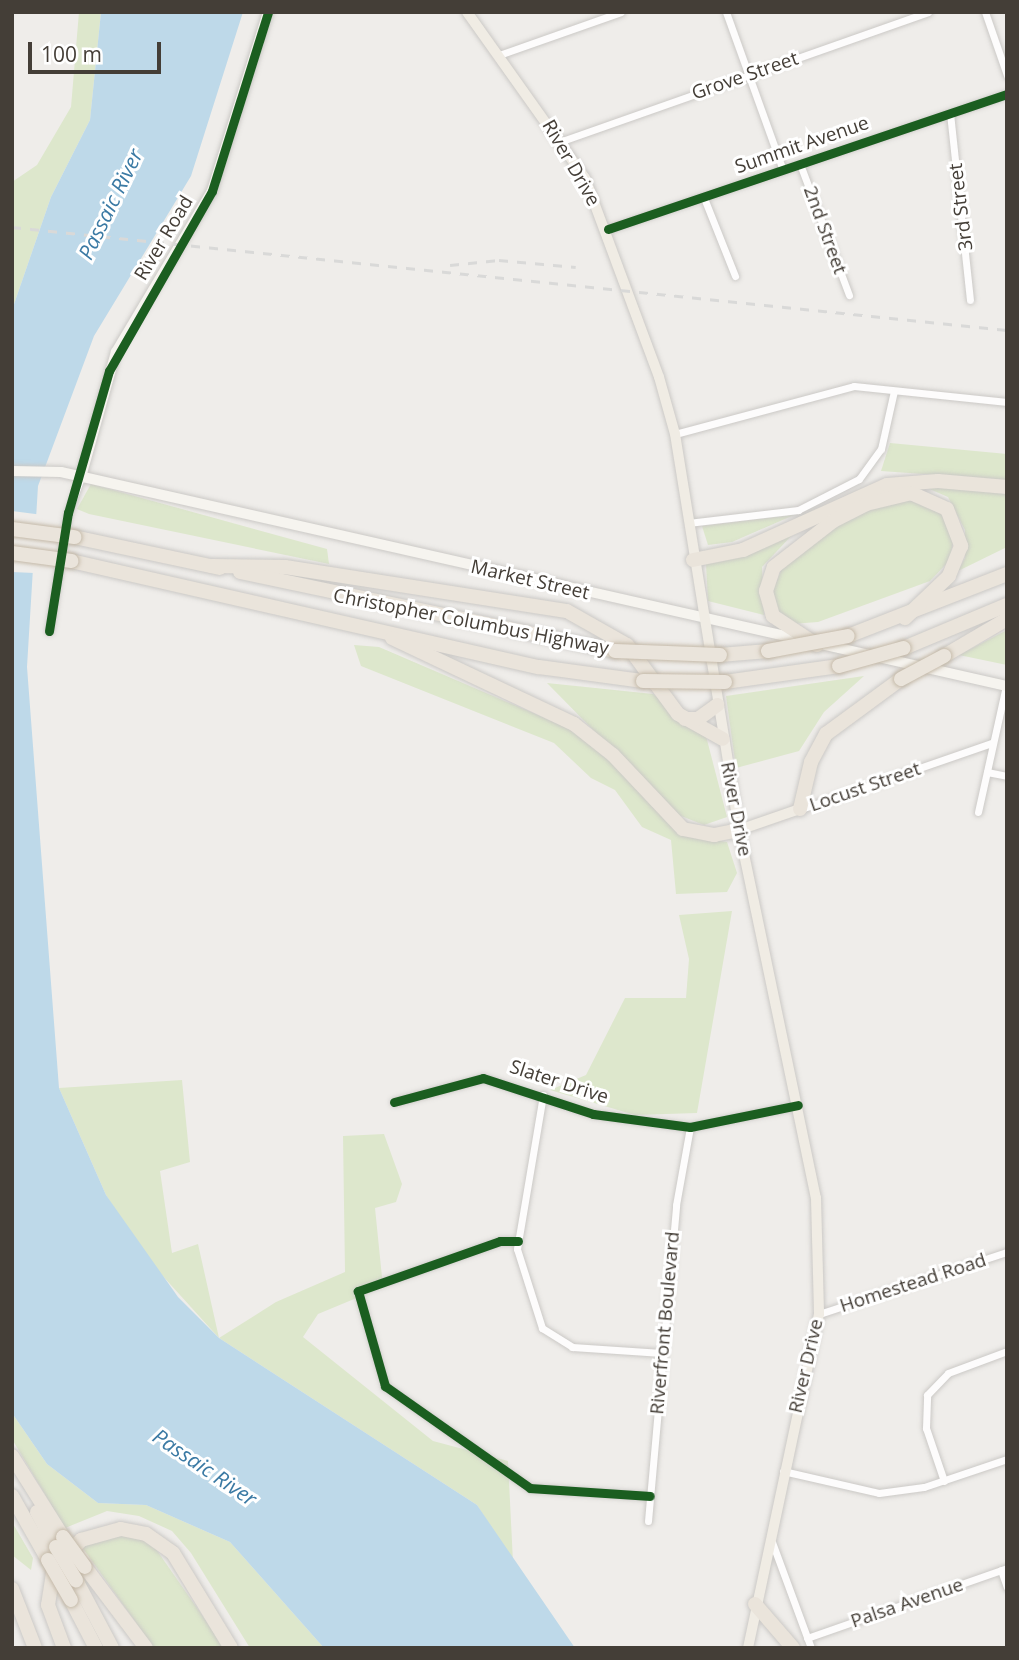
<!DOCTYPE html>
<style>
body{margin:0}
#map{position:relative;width:1019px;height:1660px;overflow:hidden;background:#efedea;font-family:"Open Sans",sans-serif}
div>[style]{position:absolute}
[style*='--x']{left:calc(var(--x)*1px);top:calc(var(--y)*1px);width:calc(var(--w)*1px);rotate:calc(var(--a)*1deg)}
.green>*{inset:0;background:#dde7cc}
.water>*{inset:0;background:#bed9e9}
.pier>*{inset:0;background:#efedea}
.roads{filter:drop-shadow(0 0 2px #cbc9c6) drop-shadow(0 0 2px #cbc9c6)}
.street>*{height:7px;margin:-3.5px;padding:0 3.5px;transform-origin:3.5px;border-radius:3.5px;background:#fdfcfc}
.secondary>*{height:10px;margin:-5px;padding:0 5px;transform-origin:5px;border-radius:5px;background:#f6f4ef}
.primary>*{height:10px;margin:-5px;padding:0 5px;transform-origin:5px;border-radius:5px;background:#f0ece4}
.highway>*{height:14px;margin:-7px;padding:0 7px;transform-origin:7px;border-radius:7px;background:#eae4db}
.rail>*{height:2.5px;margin-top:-1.25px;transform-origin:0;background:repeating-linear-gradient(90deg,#d9d9d8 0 9px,transparent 0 18px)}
.bridges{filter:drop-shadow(0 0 2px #c4b9a8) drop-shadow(0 0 2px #c4b9a8)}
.highway-bridge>*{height:14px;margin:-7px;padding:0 7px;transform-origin:7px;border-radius:7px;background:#eae4db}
.cycleway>*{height:9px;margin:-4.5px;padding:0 4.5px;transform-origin:4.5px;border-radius:4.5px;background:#1b5e20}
span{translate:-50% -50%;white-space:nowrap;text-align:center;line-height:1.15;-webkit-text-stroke:6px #fff;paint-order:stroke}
.street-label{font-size:19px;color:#443e37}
.water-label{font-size:21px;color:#3b7aa4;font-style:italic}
.frame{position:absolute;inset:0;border:14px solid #443e37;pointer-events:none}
.scale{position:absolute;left:28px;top:42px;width:133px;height:32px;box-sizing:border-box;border:4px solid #443e37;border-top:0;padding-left:9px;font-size:21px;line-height:24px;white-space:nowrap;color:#443e37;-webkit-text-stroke:5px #fff;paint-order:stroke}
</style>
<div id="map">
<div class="green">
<div style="clip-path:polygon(79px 12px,101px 12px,90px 120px,51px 197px,12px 310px,12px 182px,37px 165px,71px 107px)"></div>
<div style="clip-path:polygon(890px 443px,1007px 454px,1007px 480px,881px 471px)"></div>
<div style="clip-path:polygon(91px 484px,327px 549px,329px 564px,89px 514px,77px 509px)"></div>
<div style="clip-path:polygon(918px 484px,1007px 490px,1007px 547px,958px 571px,965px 558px,965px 530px,948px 497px)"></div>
<div style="clip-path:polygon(922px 498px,944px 510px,955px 534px,949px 561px,930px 581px,818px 622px,791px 624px,777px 611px,773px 590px,783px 566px,818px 535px,893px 499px)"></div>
<div style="clip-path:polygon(794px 515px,732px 542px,708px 545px,702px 526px)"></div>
<div style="clip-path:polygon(793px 534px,762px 567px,764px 615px,708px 601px,706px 564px)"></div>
<div style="clip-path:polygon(1007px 630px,1007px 665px,959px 655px)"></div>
<div style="clip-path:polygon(354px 645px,379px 647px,582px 734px,689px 836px,727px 842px,737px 873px,727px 892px,676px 894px,671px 840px,642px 827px,615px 790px,591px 778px,554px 743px,361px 666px)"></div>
<div style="clip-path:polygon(864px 676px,824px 712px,799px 751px,736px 768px,726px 696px)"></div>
<div style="clip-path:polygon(547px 683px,653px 694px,706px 736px,727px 817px,704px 825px,676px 814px)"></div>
<div style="clip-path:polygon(732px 911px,697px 1113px,635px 1115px,550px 1090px,586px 1075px,625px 998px,686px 998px,689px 959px,679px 915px)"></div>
<div style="clip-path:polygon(182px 1080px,190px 1162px,160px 1171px,172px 1253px,198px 1244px,219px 1338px,276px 1302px,345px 1272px,343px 1136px,384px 1134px,402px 1184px,396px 1202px,375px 1208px,383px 1287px,318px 1314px,303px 1337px,433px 1441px,508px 1461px,513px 1562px,477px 1505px,219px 1338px,141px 1252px,106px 1195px,59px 1088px)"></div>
<div style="clip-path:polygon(12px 1413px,47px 1464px,98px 1503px,146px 1505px,230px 1542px,324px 1648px,250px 1648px,191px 1553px,172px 1531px,139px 1516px,107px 1511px,65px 1528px,12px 1439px)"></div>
<div style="clip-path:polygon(12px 1522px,33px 1558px,31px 1570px,12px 1555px)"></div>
<div style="clip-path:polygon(120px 1532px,151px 1542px,225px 1648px,154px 1648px,82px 1547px)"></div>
</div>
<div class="water">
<div style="clip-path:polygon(101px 12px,243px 12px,191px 176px,94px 336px,38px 486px,27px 667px,59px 1088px,106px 1195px,178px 1297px,219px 1338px,477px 1505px,575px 1648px,324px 1648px,230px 1542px,146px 1505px,98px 1503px,47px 1464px,12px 1413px,12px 310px,51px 197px,90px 120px)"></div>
</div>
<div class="pier">
<div style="clip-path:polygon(12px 511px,43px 515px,34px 573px,12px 572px)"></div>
</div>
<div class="roads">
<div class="street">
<div style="--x:726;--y:12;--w:168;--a:70.2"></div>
<div style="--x:985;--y:12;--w:67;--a:70.8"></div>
<div style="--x:499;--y:55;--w:129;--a:-19.4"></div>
<div style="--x:950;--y:113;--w:188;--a:83.9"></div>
<div style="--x:562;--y:141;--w:388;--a:-19.4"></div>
<div style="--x:800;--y:164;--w:140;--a:69.5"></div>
<div style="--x:704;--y:198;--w:84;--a:68.3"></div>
<div style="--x:608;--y:229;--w:421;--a:-18.7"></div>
<div style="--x:675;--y:434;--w:185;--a:-15"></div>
<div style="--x:854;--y:386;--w:154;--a:6"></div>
<div style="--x:688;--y:523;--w:111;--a:-6.7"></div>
<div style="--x:798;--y:510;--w:68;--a:-26.9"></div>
<div style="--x:859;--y:479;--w:37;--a:-54"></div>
<div style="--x:881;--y:449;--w:59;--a:-77.4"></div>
<div style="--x:49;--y:631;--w:120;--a:-80.9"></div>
<div style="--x:68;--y:513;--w:38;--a:-70"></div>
<div style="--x:987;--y:772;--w:20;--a:11"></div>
<div style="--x:801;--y:809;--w:202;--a:-19.1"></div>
<div style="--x:978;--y:812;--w:129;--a:-77.5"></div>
<div style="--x:543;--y:1095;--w:156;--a:99.6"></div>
<div style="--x:517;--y:1249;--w:83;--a:72.4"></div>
<div style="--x:542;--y:1328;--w:36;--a:32"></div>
<div style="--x:572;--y:1347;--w:90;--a:3.8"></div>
<div style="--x:394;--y:1102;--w:92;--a:-15.1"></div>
<div style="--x:483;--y:1078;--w:116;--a:18.1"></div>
<div style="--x:593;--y:1114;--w:98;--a:7.6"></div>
<div style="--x:690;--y:1127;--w:110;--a:-11.5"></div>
<div style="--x:518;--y:1241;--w:18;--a:180"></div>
<div style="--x:500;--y:1241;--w:151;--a:160.6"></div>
<div style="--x:358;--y:1291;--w:99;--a:74.1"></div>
<div style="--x:385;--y:1386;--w:177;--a:35.1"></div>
<div style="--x:530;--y:1488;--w:120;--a:3.8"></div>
<div style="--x:819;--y:1314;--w:198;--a:-18.3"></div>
<div style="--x:783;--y:1471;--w:98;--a:12.9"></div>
<div style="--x:879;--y:1493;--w:45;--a:-7.6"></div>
<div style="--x:924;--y:1487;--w:88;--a:-18.6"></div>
<div style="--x:944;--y:1481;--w:56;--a:-108.8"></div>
<div style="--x:926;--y:1428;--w:33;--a:-88"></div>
<div style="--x:927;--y:1395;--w:30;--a:-46"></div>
<div style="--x:948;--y:1373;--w:63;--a:-20.4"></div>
<div style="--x:648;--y:1521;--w:317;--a:-84.9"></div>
<div style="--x:676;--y:1205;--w:79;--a:-79.8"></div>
<div style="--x:772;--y:1542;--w:113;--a:69.8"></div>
<div style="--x:1001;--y:1570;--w:18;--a:71"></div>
<div style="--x:807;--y:1638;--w:212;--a:-19.3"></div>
</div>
<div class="secondary">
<div style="--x:12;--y:471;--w:49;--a:1.2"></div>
<div style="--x:61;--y:472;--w:970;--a:12.75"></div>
<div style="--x:81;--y:477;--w:130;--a:-74.4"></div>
<div style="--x:116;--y:352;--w:187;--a:-59.2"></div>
<div style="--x:212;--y:191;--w:188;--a:-72.6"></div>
</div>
<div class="primary">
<div style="--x:467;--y:12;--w:204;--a:54.6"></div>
<div style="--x:585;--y:178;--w:212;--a:69.6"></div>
<div style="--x:659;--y:377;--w:59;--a:74.3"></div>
<div style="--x:675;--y:434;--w:401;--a:80.8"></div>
<div style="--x:739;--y:830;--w:376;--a:78.2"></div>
<div style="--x:816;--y:1198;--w:116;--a:88.5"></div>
<div style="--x:819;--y:1314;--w:341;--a:102"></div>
<div style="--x:739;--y:830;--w:65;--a:-19"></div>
</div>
<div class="highway">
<div style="--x:74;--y:537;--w:149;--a:12"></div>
<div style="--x:693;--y:560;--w:51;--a:-11.3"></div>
<div style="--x:743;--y:550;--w:158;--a:-24.3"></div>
<div style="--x:887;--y:485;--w:51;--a:-4.5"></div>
<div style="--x:938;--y:481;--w:69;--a:5"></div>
<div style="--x:71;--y:561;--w:480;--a:12.8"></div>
<div style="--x:539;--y:667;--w:105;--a:7.7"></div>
<div style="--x:212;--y:566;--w:73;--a:0.8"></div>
<div style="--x:285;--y:567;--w:285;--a:8.9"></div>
<div style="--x:567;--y:611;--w:69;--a:29.5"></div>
<div style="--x:627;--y:645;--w:86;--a:53.5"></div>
<div style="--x:678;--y:714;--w:51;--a:29.1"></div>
<div style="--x:240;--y:572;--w:383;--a:11.9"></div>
<div style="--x:848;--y:636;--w:171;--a:-21.3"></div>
<div style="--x:392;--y:638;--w:201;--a:25.3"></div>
<div style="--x:574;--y:724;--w:50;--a:38.5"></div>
<div style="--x:613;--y:755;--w:102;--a:46.6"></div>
<div style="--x:683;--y:829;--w:32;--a:11"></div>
<div style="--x:714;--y:835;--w:25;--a:-11"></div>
<div style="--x:817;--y:645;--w:53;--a:-146.6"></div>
<div style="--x:773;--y:616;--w:26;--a:-106"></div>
<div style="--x:766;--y:591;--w:25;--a:-72"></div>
<div style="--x:774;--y:567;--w:75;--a:-37.9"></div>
<div style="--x:833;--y:521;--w:37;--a:-27"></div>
<div style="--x:866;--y:504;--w:46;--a:-13.7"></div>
<div style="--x:911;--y:493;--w:39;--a:24"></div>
<div style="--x:947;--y:509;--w:40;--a:69"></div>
<div style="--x:961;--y:546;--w:32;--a:112"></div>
<div style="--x:949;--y:576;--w:61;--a:136.3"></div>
<div style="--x:904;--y:648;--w:112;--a:-22.7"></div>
<div style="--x:720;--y:655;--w:48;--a:-4.8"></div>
<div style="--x:944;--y:656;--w:73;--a:-30.4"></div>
<div style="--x:725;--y:682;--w:115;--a:-8"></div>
<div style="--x:685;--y:719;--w:13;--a:0"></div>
<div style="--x:698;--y:719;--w:24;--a:-36"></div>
<div style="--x:800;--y:809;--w:48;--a:-76.8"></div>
<div style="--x:811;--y:762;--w:32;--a:-62"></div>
<div style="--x:826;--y:734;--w:93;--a:-36.3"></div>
<div style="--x:12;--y:1456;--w:96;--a:57.8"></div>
<div style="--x:12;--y:1496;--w:73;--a:60.6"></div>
<div style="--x:37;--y:1512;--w:40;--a:62"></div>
<div style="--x:85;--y:1567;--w:101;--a:53"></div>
<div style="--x:76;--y:1580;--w:77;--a:62.1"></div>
<div style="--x:12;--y:1589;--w:63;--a:68.7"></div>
<div style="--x:71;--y:1600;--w:54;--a:62.5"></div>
<div style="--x:755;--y:1604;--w:58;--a:49.2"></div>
<div style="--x:64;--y:1648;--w:46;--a:-110.4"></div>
<div style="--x:48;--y:1605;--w:33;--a:-81"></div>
<div style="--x:53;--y:1572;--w:43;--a:-48.8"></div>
<div style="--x:81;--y:1540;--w:41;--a:-15.4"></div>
<div style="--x:121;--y:1529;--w:25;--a:11"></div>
<div style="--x:146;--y:1534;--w:33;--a:35"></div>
<div style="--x:173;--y:1553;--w:111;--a:58.6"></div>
</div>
</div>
<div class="rail">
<div style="--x:12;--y:227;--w:1000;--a:5.91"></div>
<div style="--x:450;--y:265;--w:49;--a:-5.8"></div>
<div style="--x:499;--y:260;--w:77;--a:5.2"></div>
</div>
<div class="bridges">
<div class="highway-bridge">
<div style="--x:12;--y:529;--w:63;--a:7.4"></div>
<div style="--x:12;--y:553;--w:60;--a:7.7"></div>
<div style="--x:615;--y:651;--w:105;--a:2.2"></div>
<div style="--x:768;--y:651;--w:81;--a:-10.6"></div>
<div style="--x:839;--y:666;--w:67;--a:-15.5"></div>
<div style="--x:901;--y:679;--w:49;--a:-28.1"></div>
<div style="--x:643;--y:681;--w:82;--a:0.7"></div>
<div style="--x:63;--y:1537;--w:37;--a:54"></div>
<div style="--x:56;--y:1547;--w:39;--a:59"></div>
<div style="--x:48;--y:1560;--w:46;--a:60.1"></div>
</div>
</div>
<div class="cycleway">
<div style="--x:608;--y:229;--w:421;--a:-18.7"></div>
<div style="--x:49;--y:631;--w:120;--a:-80.9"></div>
<div style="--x:68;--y:513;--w:148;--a:-73.9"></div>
<div style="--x:109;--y:371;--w:207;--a:-60.2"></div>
<div style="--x:212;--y:191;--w:188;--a:-72.6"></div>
<div style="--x:394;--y:1102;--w:92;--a:-15.1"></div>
<div style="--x:483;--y:1078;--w:116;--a:18.1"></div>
<div style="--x:593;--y:1114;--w:98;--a:7.6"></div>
<div style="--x:690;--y:1127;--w:110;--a:-11.5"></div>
<div style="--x:518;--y:1241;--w:18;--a:180"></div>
<div style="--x:500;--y:1241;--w:151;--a:160.6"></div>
<div style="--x:358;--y:1291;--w:99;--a:74.1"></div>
<div style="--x:385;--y:1386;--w:177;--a:35.1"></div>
<div style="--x:530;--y:1488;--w:120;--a:3.8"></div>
</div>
<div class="street-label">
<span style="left:745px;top:76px;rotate:-19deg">Grove Street</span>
<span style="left:802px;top:145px;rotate:-19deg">Summit Avenue</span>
<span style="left:571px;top:163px;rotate:60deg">River Drive</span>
<span style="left:961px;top:207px;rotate:-97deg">3rd Street</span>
<span style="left:825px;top:230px;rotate:70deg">2nd Street</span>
<span style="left:164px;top:238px;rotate:-59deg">River Road</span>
<span style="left:530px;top:580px;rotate:13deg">Market Street</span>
<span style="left:471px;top:622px;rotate:11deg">Christopher Columbus Highway</span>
<span style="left:865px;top:787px;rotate:-19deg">Locust Street</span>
<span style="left:736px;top:809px;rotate:79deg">River Drive</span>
<span style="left:559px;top:1082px;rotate:18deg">Slater Drive</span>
<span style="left:913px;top:1283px;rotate:-18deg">Homestead Road</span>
<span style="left:665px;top:1323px;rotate:-85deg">Riverfront Boulevard</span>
<span style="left:806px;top:1366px;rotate:-77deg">River Drive</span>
<span style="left:907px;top:1603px;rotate:-19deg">Palsa Avenue</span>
</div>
<div class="water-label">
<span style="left:110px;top:204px;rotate:-64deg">Passaic River</span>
<span style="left:205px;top:1467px;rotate:34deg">Passaic River</span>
</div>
<div class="frame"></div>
<div class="scale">100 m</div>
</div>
